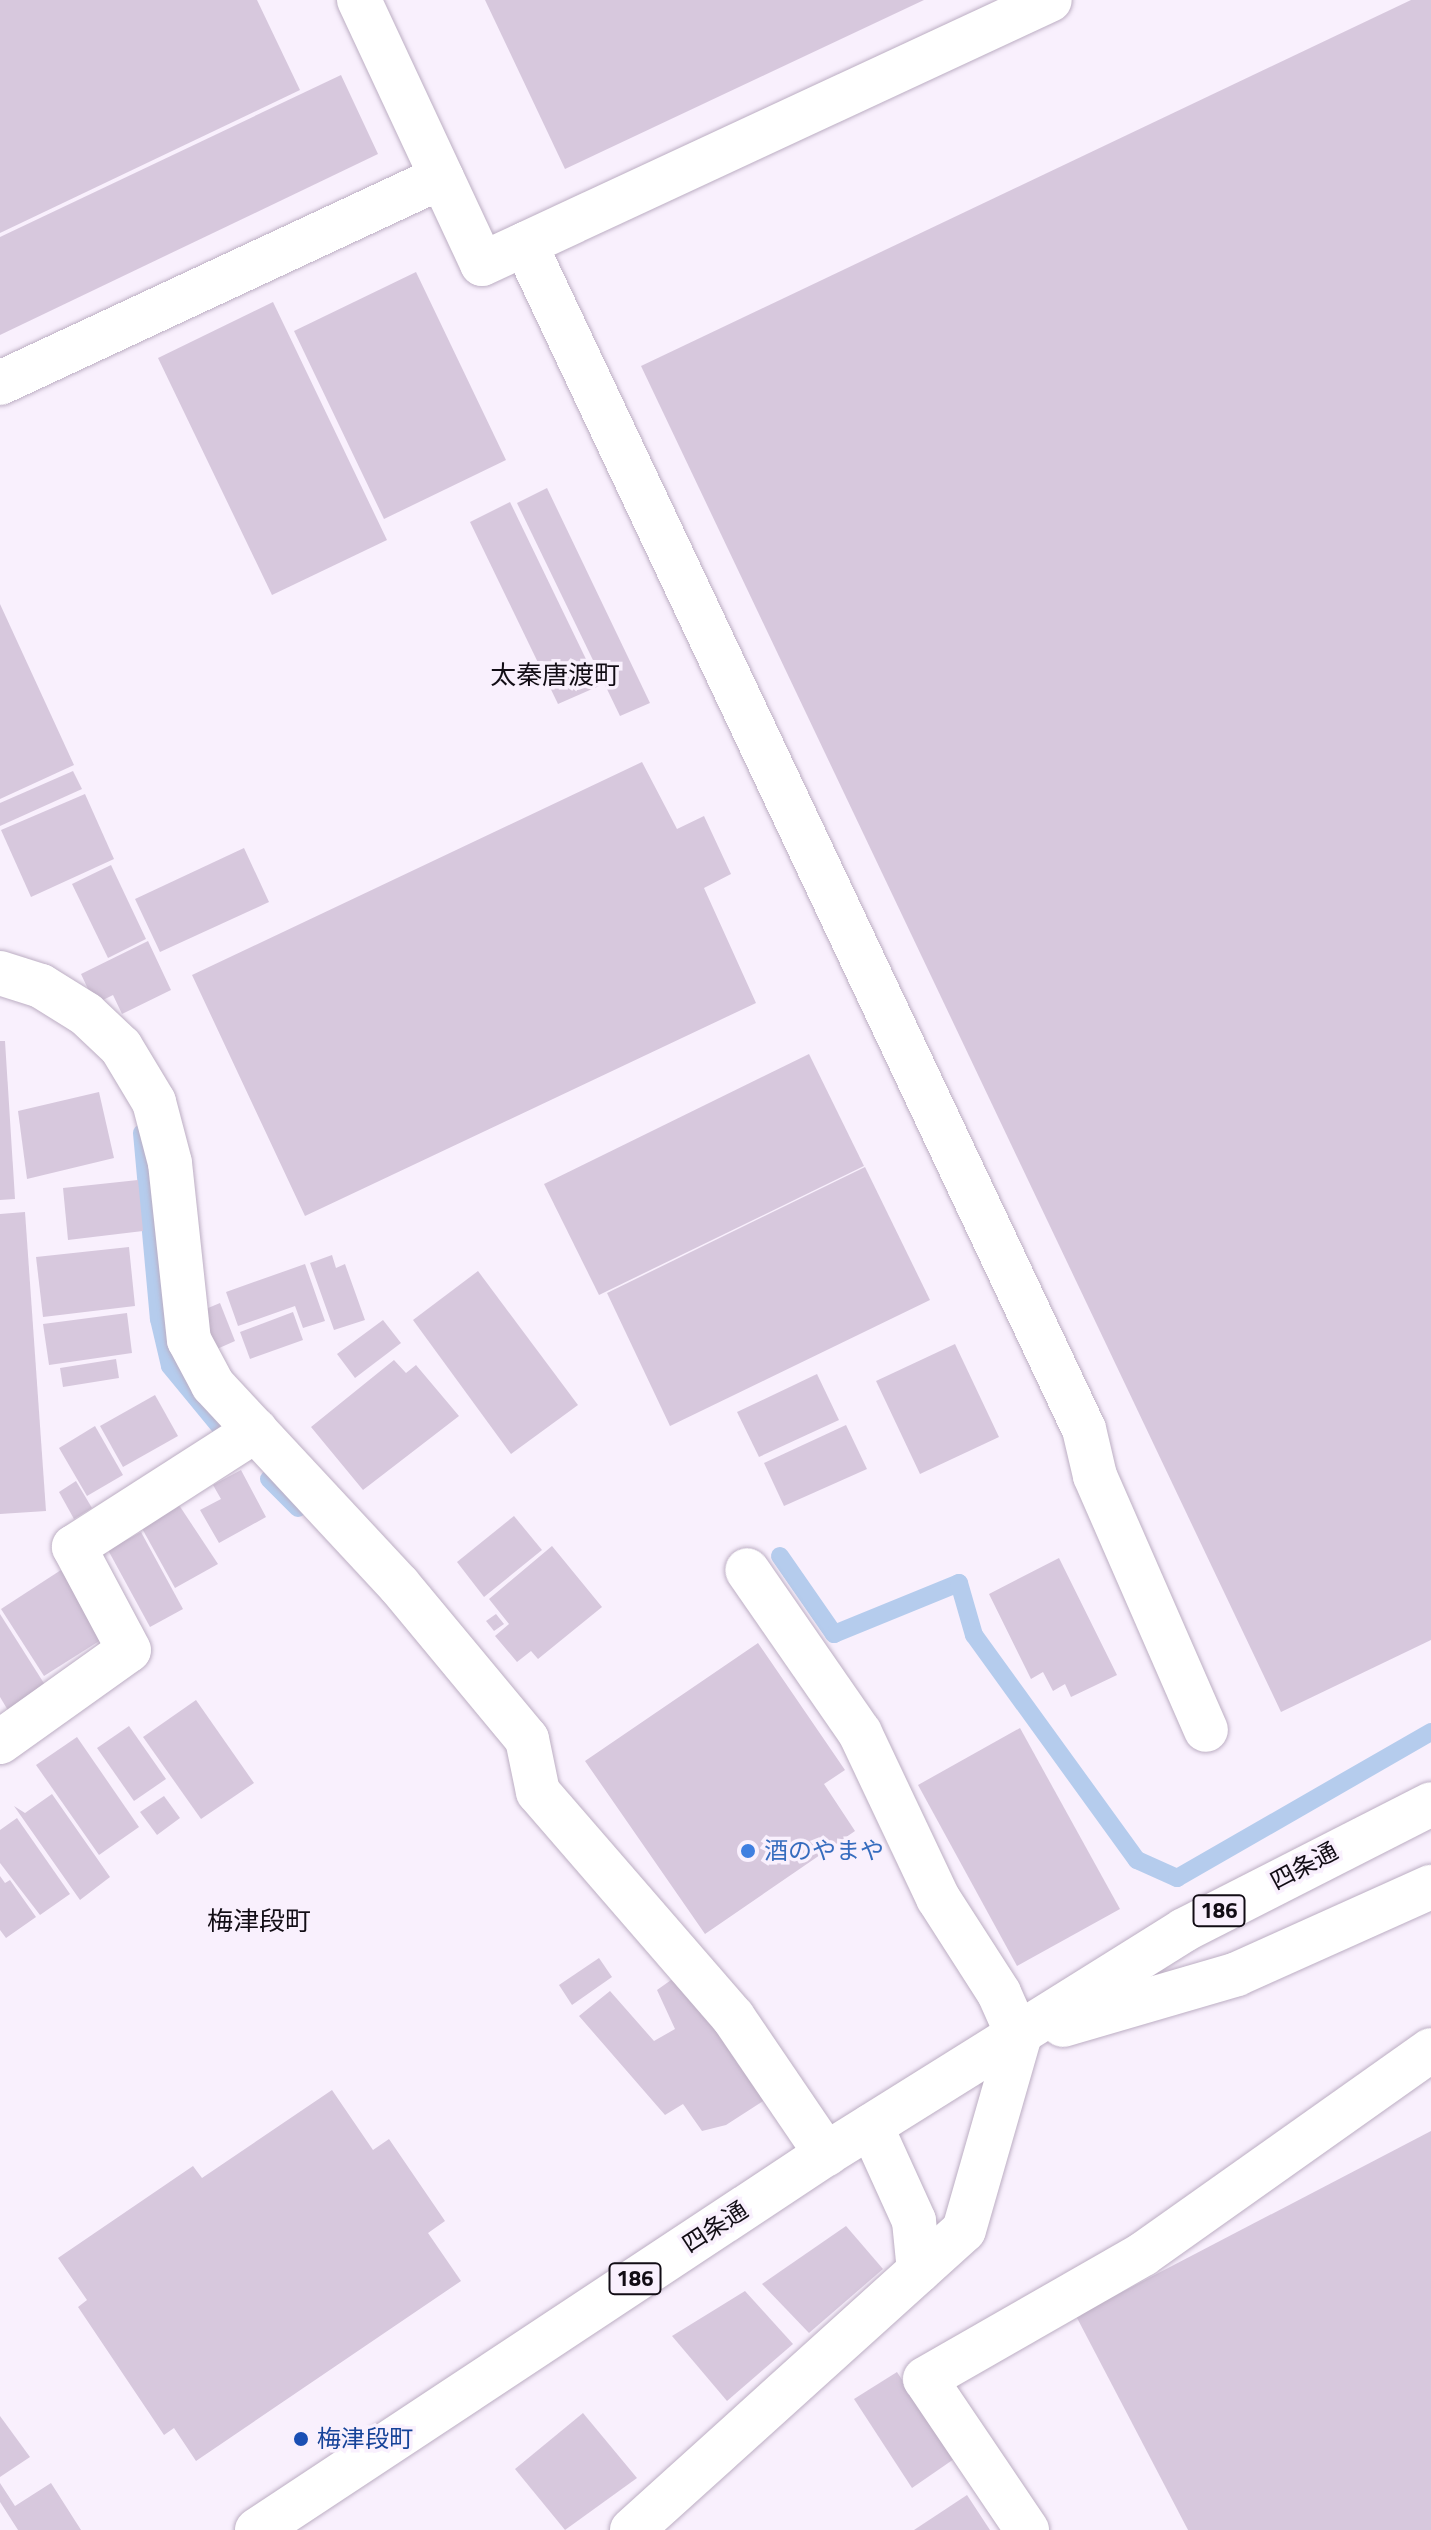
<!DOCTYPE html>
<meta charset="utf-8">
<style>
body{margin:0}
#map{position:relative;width:1431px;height:2530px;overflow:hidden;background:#f9f0fd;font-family:"Titillium Web","Noto Sans JP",sans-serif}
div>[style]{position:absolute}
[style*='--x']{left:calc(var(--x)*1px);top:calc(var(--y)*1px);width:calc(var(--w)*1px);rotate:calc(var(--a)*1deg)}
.stream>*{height:18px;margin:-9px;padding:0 9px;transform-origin:9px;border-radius:9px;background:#b5cced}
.building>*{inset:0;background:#d7c8dd}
.roads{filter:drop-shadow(0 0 2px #bcaec3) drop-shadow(0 0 2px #bcaec3)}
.minor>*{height:44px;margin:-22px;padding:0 22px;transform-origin:22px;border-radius:22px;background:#fff}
.major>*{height:44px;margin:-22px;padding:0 22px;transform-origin:22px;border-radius:22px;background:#fff}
.dots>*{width:22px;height:22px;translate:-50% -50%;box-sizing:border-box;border:4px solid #f9f0fd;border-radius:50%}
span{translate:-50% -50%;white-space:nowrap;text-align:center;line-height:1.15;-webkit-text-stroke:7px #f9f0fd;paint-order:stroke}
.shield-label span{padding:2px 6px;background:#f9f0fd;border:2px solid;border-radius:6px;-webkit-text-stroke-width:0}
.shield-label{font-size:22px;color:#120d15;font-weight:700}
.shop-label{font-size:24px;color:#366cbe}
.left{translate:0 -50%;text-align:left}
.street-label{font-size:24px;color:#120d15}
.transit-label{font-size:24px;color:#164399}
.neighbourhood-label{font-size:26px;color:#120d15}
</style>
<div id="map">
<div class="stream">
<div style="--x:142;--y:1133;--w:187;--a:84.8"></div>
<div style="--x:159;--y:1319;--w:48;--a:76.8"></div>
<div style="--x:170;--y:1366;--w:88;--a:50.5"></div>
<div style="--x:269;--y:1479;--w:41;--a:45"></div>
<div style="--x:780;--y:1556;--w:95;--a:55.3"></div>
<div style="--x:834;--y:1634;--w:135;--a:-22.2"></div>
<div style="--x:959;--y:1583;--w:54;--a:73.9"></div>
<div style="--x:974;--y:1635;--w:278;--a:54.1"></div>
<div style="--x:1137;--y:1860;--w:44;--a:24.2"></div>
<div style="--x:1177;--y:1878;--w:293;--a:-29.9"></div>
</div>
<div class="building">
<div style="clip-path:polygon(0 0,257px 0,300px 90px,0 233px)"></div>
<div style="clip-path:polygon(485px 0,924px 0,565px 169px)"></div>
<div style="clip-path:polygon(1411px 0,1431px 0,1431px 1640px,1281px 1712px,641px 366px)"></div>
<div style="clip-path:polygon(341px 75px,378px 154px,0 335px,0 237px)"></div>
<div style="clip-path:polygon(416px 272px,506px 460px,384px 519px,294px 331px)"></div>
<div style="clip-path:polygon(273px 302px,387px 540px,272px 595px,158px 358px)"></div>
<div style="clip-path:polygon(547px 488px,650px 703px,620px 716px,517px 503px)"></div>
<div style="clip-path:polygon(510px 502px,599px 686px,558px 704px,470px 522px)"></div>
<div style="clip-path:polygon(0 604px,74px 765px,0 799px)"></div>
<div style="clip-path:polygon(642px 762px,677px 829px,704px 816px,731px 874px,704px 888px,756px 1003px,305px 1216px,192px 975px)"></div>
<div style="clip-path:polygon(73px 771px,82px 789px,0 826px,0 803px)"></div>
<div style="clip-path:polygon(85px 794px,114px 859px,31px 897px,1px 830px)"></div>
<div style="clip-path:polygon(244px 848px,269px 902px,160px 952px,135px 899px)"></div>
<div style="clip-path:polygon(111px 865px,146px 939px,108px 958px,72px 884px)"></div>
<div style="clip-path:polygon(148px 941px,171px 990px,122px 1014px,113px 995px,95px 1004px,81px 974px)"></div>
<div style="clip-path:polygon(0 1041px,5px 1041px,15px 1199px,0 1200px)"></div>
<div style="clip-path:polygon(809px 1054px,864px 1166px,599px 1295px,544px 1184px)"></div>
<div style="clip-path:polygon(99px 1092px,114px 1158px,27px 1179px,18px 1111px)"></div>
<div style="clip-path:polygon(865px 1167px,930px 1300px,670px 1426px,607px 1293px)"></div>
<div style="clip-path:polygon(138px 1180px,143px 1231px,68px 1240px,63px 1188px)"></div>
<div style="clip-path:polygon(25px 1212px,46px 1511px,0 1514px,0 1214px)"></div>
<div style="clip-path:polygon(129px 1247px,135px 1306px,43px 1317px,36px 1257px)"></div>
<div style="clip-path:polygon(332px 1255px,336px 1268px,345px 1264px,365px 1320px,334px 1330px,310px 1263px)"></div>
<div style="clip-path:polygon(305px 1264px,325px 1321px,303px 1328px,295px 1306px,238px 1326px,226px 1292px)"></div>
<div style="clip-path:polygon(478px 1271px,578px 1405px,511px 1454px,413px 1320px)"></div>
<div style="clip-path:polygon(220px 1303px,235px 1341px,217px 1349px,201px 1311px)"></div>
<div style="clip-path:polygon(293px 1312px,303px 1340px,250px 1359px,240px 1332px)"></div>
<div style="clip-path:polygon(127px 1313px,132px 1353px,49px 1365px,43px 1324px)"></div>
<div style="clip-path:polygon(383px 1320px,401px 1343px,355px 1378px,337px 1354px)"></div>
<div style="clip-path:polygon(955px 1344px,999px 1437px,920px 1474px,876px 1381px)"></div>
<div style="clip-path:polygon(116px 1359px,119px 1378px,63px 1387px,60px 1368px)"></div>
<div style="clip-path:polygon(394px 1360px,406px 1373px,416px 1365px,459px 1416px,363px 1490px,311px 1427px)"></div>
<div style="clip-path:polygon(817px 1374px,839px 1420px,759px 1457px,737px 1412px)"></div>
<div style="clip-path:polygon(155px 1395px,178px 1436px,123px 1467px,100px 1426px)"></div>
<div style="clip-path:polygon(846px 1425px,867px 1469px,784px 1506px,764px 1463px)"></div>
<div style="clip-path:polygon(95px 1426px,123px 1475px,87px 1496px,59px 1448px)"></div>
<div style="clip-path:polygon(241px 1470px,266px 1517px,219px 1543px,200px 1510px,221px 1499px,213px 1485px)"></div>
<div style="clip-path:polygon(76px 1481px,92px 1508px,74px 1519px,59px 1492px)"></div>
<div style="clip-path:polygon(177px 1502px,218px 1564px,175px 1588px,139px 1523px)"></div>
<div style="clip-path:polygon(514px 1516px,542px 1550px,484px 1597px,457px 1562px)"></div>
<div style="clip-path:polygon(141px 1532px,183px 1609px,150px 1627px,108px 1550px)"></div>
<div style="clip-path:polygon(552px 1546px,602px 1607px,538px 1659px,531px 1651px,517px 1662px,495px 1636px,509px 1624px,489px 1599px)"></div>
<div style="clip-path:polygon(1059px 1558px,1117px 1675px,1071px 1697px,1065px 1684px,1053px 1691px,1043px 1672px,1031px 1679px,989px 1594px)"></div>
<div style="clip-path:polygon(61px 1570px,104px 1638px,44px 1676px,1px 1609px)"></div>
<div style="clip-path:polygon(0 1614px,47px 1688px,9px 1712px,0 1697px)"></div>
<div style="clip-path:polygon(496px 1614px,504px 1624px,494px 1631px,486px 1621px)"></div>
<div style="clip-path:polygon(758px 1643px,845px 1770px,824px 1784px,855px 1831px,705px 1934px,585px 1761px)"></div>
<div style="clip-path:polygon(196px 1700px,254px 1783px,201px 1819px,143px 1737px)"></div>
<div style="clip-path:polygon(129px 1726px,166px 1779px,134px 1801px,97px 1748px)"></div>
<div style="clip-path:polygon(1020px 1728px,1120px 1909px,1017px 1966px,918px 1785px)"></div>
<div style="clip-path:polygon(77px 1737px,139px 1827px,99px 1855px,36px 1765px)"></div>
<div style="clip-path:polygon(52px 1794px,110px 1877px,80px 1900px,14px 1806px,25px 1813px)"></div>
<div style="clip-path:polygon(164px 1796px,180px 1818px,157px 1835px,140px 1812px)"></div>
<div style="clip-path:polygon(17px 1818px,70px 1894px,40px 1915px,0 1863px,0 1830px)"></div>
<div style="clip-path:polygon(0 1876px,5px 1883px,10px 1880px,36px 1917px,6px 1938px,0 1930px)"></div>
<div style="clip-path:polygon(599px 1958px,612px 1977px,572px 2005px,559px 1985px)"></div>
<div style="clip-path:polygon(681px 1973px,768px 2098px,726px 2125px,702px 2131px,683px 2104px,665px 2115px,579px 2016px,610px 1991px,654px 2041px,675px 2029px,657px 1990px)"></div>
<div style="clip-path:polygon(332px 2090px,373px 2150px,389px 2139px,445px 2221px,428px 2233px,461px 2281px,196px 2461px,174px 2428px,164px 2435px,78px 2307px,87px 2300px,58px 2258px,193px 2166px,202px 2178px)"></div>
<div style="clip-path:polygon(1431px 2131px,1431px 2530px,1188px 2530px,1076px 2316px)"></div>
<div style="clip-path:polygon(846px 2226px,883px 2269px,809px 2333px,762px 2284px)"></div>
<div style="clip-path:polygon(745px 2291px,793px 2344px,727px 2401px,672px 2336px)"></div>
<div style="clip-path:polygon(897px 2372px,954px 2459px,912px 2488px,854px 2399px)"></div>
<div style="clip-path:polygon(583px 2413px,637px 2478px,565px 2530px,515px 2469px)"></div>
<div style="clip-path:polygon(0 2416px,30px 2457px,0 2477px)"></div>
<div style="clip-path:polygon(0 2483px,15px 2506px,51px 2483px,81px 2530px,18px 2530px,0 2502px)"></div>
<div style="clip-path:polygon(967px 2495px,990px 2530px,914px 2530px)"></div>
</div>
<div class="roads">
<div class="minor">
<div style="--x:359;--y:0;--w:291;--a:65"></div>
<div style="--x:482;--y:264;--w:626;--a:-24.93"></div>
<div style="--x:525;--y:244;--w:1310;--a:64.75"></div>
<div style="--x:1084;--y:1429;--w:48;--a:76.8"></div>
<div style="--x:1095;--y:1476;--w:277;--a:66.4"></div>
<div style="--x:0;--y:383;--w:487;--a:-25"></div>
<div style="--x:0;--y:973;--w:43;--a:17.6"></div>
<div style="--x:41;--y:986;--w:53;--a:31.9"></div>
<div style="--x:86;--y:1014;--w:48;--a:43.3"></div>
<div style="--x:121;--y:1047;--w:64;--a:59"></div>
<div style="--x:154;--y:1102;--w:63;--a:75.3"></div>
<div style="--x:170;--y:1163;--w:178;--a:83.9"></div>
<div style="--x:189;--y:1340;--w:51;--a:61.9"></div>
<div style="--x:213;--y:1385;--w:273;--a:47.1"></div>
<div style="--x:399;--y:1585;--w:200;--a:50.3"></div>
<div style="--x:527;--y:1739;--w:54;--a:78.3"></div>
<div style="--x:538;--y:1792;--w:298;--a:49.1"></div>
<div style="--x:733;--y:2017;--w:166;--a:55.8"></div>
<div style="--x:0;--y:1742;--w:158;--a:-35.5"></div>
<div style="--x:129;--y:1650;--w:117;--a:-118.1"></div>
<div style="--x:74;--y:1547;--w:216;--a:-32.7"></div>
<div style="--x:871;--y:2126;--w:104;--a:65.6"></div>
<div style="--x:914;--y:2221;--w:50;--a:84.3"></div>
<div style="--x:632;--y:2530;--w:447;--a:-42.1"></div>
<div style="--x:964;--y:2230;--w:200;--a:-74"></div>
<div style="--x:1019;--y:2038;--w:49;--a:-114"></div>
<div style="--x:999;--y:1993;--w:113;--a:-122.7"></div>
<div style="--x:938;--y:1898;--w:183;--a:-115.3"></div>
<div style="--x:860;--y:1733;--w:198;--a:-124.7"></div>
<div style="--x:1027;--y:2530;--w:182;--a:-124"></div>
<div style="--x:925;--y:2379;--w:251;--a:-29.8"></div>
<div style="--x:1143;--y:2254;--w:353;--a:-35.3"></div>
</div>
<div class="major">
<div style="--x:1063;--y:2025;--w:181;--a:-16.3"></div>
<div style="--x:1237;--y:1974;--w:213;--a:-24.2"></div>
<div style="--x:257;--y:2530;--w:682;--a:-33.46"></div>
<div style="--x:826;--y:2154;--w:422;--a:-32"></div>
<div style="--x:1184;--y:1930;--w:277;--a:-27"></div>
</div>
</div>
<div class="dots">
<div style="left:748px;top:1851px;background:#3f7fe0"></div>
<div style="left:301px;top:2439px;background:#1a4fb4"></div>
</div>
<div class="shield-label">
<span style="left:1219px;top:1911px">186</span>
<span style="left:635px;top:2279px">186</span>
</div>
<div class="shop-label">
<span class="left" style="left:764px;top:1851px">酒のやまや</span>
</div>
<div class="street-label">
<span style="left:1304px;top:1866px;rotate:-28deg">四条通</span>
<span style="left:715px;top:2227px;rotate:-33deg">四条通</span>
</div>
<div class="transit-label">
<span class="left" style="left:317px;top:2439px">梅津段町</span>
</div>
<div class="neighbourhood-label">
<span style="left:555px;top:675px">太秦唐渡町</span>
<span style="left:259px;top:1921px">梅津段町</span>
</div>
</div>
